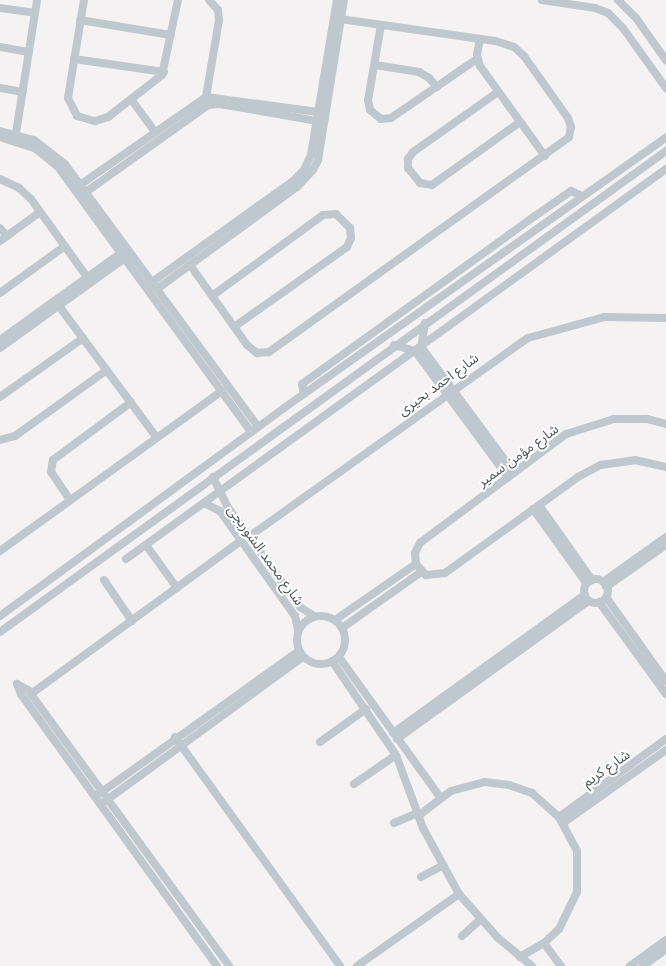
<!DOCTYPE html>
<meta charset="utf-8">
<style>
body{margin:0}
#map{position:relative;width:666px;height:966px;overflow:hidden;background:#f4f2f2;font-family:Montserrat,"Noto Sans Arabic",sans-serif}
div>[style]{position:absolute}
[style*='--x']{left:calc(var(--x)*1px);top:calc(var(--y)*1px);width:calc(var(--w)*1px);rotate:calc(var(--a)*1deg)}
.minor>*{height:8px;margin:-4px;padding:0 4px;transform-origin:4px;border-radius:4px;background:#bec8ce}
.minor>.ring{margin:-4px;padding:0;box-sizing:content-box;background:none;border:8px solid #bec8ce;border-radius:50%}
span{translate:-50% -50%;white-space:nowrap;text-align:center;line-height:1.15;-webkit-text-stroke:4px #fff;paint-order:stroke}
.street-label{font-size:14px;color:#4a585f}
</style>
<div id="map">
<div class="minor">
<div style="--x:84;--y:0;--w:99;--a:99.3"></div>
<div style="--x:68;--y:98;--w:20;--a:63"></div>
<div style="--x:77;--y:116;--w:19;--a:16"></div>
<div style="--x:95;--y:121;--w:14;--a:-17"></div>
<div style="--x:108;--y:117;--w:68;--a:-37.9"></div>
<div style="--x:162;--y:75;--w:77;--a:-78"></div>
<div style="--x:542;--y:0;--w:54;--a:8.6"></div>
<div style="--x:595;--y:8;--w:14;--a:21"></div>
<div style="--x:608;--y:13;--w:21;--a:45"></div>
<div style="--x:623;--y:28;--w:74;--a:54.4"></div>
<div style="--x:618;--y:0;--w:25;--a:45"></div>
<div style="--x:636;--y:18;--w:52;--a:54.5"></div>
<div style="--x:0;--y:8;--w:35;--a:8"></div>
<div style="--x:80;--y:20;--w:92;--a:9.4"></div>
<div style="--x:381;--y:25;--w:76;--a:99.8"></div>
<div style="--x:368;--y:100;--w:10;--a:79"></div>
<div style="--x:370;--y:110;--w:14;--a:39"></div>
<div style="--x:381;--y:119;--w:10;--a:-6"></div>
<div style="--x:391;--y:118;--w:104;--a:-34.5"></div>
<div style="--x:480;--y:39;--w:16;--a:101"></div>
<div style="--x:477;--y:55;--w:11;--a:75"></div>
<div style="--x:480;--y:66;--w:111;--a:54.2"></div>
<div style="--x:0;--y:47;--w:29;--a:10"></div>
<div style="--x:74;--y:59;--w:91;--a:8.2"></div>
<div style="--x:375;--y:65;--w:45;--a:9"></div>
<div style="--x:419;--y:72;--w:12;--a:31"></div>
<div style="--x:429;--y:78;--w:12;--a:48"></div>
<div style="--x:0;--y:88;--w:23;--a:10"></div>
<div style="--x:498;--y:92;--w:104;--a:144.8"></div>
<div style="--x:413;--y:152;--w:9;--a:126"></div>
<div style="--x:408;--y:159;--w:9;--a:90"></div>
<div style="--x:408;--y:168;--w:19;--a:51"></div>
<div style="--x:420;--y:183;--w:12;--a:9"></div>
<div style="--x:432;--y:185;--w:108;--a:-35.6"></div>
<div style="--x:206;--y:97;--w:78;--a:-80.4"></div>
<div style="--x:219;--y:20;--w:10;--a:-96"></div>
<div style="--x:218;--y:10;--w:13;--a:-132"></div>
<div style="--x:131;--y:99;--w:41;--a:54"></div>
<div style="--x:0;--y:131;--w:35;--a:15"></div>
<div style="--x:34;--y:140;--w:39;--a:38"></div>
<div style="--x:65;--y:164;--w:326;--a:53.7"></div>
<div style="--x:16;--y:133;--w:135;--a:-81"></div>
<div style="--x:0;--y:137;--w:38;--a:18"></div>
<div style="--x:36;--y:149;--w:28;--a:39"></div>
<div style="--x:58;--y:167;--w:328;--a:53.9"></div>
<div style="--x:0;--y:179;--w:21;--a:25"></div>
<div style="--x:19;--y:188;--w:16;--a:43"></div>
<div style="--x:31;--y:199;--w:96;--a:54.3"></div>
<div style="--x:80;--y:185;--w:154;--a:-34.9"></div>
<div style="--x:206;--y:97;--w:113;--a:7.6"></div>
<div style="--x:86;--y:192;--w:150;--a:-35.5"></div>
<div style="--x:208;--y:105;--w:12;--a:-5"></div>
<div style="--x:220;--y:104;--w:98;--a:9.9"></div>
<div style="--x:0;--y:228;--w:11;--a:49"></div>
<div style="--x:0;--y:241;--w:49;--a:-35.9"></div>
<div style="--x:190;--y:265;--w:98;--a:54.5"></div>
<div style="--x:247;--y:345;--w:13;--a:39"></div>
<div style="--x:257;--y:353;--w:12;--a:-5"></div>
<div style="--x:269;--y:352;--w:369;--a:-35.6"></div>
<div style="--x:569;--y:137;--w:10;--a:-79"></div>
<div style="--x:571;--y:127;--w:9;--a:-108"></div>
<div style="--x:568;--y:118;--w:76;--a:-125.4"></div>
<div style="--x:524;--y:56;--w:13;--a:-138"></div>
<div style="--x:514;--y:47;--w:20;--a:-162"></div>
<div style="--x:495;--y:41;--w:156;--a:-171.9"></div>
<div style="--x:152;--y:282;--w:173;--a:-35.6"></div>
<div style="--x:293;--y:181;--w:16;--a:-45"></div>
<div style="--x:304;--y:170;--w:17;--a:-65"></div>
<div style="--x:311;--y:155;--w:157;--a:-80.5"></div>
<div style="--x:157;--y:289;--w:173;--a:-36.1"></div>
<div style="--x:297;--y:187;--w:23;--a:-47"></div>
<div style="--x:313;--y:170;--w:11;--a:-63"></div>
<div style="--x:318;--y:160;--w:162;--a:-80.8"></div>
<div style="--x:0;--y:293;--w:80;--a:-35.9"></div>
<div style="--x:212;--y:296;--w:137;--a:-36.1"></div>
<div style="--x:323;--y:215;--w:13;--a:-4"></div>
<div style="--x:336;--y:214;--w:20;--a:45"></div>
<div style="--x:350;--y:228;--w:10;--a:84"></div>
<div style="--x:351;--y:238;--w:10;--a:114"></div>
<div style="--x:347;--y:247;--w:138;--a:144.7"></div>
<div style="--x:59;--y:306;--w:164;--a:53.4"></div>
<div style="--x:425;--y:323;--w:24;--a:99"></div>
<div style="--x:421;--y:347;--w:156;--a:53.4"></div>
<div style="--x:0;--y:340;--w:149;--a:-35.7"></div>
<div style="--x:394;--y:345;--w:22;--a:16"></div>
<div style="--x:415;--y:351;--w:157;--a:53.6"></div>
<div style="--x:0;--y:348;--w:154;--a:-35.8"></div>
<div style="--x:304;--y:394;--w:10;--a:-101"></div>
<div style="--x:302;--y:384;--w:287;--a:-35.8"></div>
<div style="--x:535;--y:216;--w:44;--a:-34.8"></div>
<div style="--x:571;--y:191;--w:12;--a:24"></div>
<div style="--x:0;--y:397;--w:102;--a:-35.4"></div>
<div style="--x:666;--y:424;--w:20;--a:-165"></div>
<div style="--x:647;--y:419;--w:33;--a:180"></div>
<div style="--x:614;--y:419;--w:50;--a:162.6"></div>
<div style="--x:566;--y:434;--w:182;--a:143.3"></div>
<div style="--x:420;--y:543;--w:11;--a:117"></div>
<div style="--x:415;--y:553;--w:11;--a:85"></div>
<div style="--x:416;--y:564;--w:15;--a:48"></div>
<div style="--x:426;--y:575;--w:19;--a:-6"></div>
<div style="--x:445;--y:573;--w:164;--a:-35.8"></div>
<div style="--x:578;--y:477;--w:26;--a:-28"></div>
<div style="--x:601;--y:465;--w:34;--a:-8"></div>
<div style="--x:635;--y:460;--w:32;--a:13"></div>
<div style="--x:0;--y:440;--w:16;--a:-15"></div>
<div style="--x:15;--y:436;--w:113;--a:-35.7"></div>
<div style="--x:213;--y:477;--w:32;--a:64"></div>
<div style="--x:227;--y:506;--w:125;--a:54.1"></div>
<div style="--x:300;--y:607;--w:17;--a:33"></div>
<div style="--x:70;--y:500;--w:34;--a:-124"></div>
<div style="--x:51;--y:472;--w:12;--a:-81"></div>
<div style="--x:53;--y:460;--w:97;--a:-36.6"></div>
<div style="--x:204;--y:503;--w:18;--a:27"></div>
<div style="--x:220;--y:511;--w:129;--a:54.5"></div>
<div style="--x:295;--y:616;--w:14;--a:78"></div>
<div style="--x:539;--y:505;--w:92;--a:54.8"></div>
<div style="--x:533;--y:509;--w:92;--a:54.2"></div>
<div style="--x:250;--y:536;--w:341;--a:-35.5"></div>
<div style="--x:528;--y:338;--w:79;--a:-15.4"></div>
<div style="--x:604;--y:317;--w:62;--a:0.9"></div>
<div style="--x:146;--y:545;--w:53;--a:54.2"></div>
<div style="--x:0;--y:551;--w:274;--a:-35.8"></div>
<div style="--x:126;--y:559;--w:666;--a:-35.84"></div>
<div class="ring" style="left:584px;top:579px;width:16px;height:16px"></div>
<div style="--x:104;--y:580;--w:50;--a:55.7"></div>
<div style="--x:603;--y:582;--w:77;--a:-35.5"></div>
<div style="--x:606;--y:587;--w:73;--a:-35"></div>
<div style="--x:606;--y:597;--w:103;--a:54.5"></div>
<div style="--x:599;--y:602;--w:114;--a:53.9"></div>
<div class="ring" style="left:297px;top:616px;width:40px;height:40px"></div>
<div style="--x:0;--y:616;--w:352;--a:-36.2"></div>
<div style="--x:284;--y:408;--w:468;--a:-35.3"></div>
<div style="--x:335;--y:620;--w:98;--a:-34.7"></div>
<div style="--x:342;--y:628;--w:97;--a:-35.3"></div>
<div style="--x:0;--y:632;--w:822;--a:-35.84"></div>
<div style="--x:339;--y:657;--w:173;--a:54.2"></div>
<div style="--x:332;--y:661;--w:114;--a:55.8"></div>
<div style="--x:396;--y:755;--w:78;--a:69.7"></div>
<div style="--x:423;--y:828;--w:75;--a:61.4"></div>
<div style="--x:459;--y:894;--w:59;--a:48.4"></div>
<div style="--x:498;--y:938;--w:44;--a:39.5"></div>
<div style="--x:31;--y:694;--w:260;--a:-36.1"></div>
<div style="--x:393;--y:733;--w:236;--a:-35.8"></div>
<div style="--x:175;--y:737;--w:282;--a:54.2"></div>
<div style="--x:397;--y:739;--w:236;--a:-35.8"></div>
<div style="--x:320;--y:742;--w:57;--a:-35.7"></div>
<div style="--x:354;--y:784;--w:51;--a:-34.6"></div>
<div style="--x:99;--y:794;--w:246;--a:-35.6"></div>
<div style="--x:104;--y:802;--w:246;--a:-36.1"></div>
<div style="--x:418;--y:816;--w:41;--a:-37.1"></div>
<div style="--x:451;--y:791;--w:35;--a:-15"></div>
<div style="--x:485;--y:782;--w:24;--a:7"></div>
<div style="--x:509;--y:785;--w:24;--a:19"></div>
<div style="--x:532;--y:793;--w:36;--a:42"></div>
<div style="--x:559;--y:817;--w:38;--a:62"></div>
<div style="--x:577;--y:851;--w:41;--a:90"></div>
<div style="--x:577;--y:892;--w:41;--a:115.9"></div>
<div style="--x:559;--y:929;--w:21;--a:137"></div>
<div style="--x:544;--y:943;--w:28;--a:150"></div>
<div style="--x:559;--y:817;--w:132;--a:-36.1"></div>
<div style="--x:394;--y:823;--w:25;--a:-23"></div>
<div style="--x:563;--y:823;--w:126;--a:-35.3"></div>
<div style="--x:421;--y:877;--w:24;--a:-28"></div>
<div style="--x:462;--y:936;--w:24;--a:-42"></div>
<div style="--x:544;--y:943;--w:29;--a:54"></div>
<div style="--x:217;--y:966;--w:335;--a:-125.8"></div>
<div style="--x:21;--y:694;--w:11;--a:-112"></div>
<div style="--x:17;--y:684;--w:13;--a:29"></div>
<div style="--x:28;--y:690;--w:341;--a:53.9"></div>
<div style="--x:357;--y:966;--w:125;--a:-35.2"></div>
<div style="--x:630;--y:966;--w:44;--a:-35.8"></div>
<div style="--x:643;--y:966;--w:29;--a:-36"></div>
</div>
<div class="street-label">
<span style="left:438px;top:384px;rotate:-36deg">شارع احمد بحيرى</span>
<span style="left:518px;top:455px;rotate:-36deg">شارع مؤمن سمير</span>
<span style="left:266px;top:555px;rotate:54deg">شارع محمد الشوربجى</span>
<span style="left:606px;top:768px;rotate:-35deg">شارع كريم</span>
</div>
</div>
